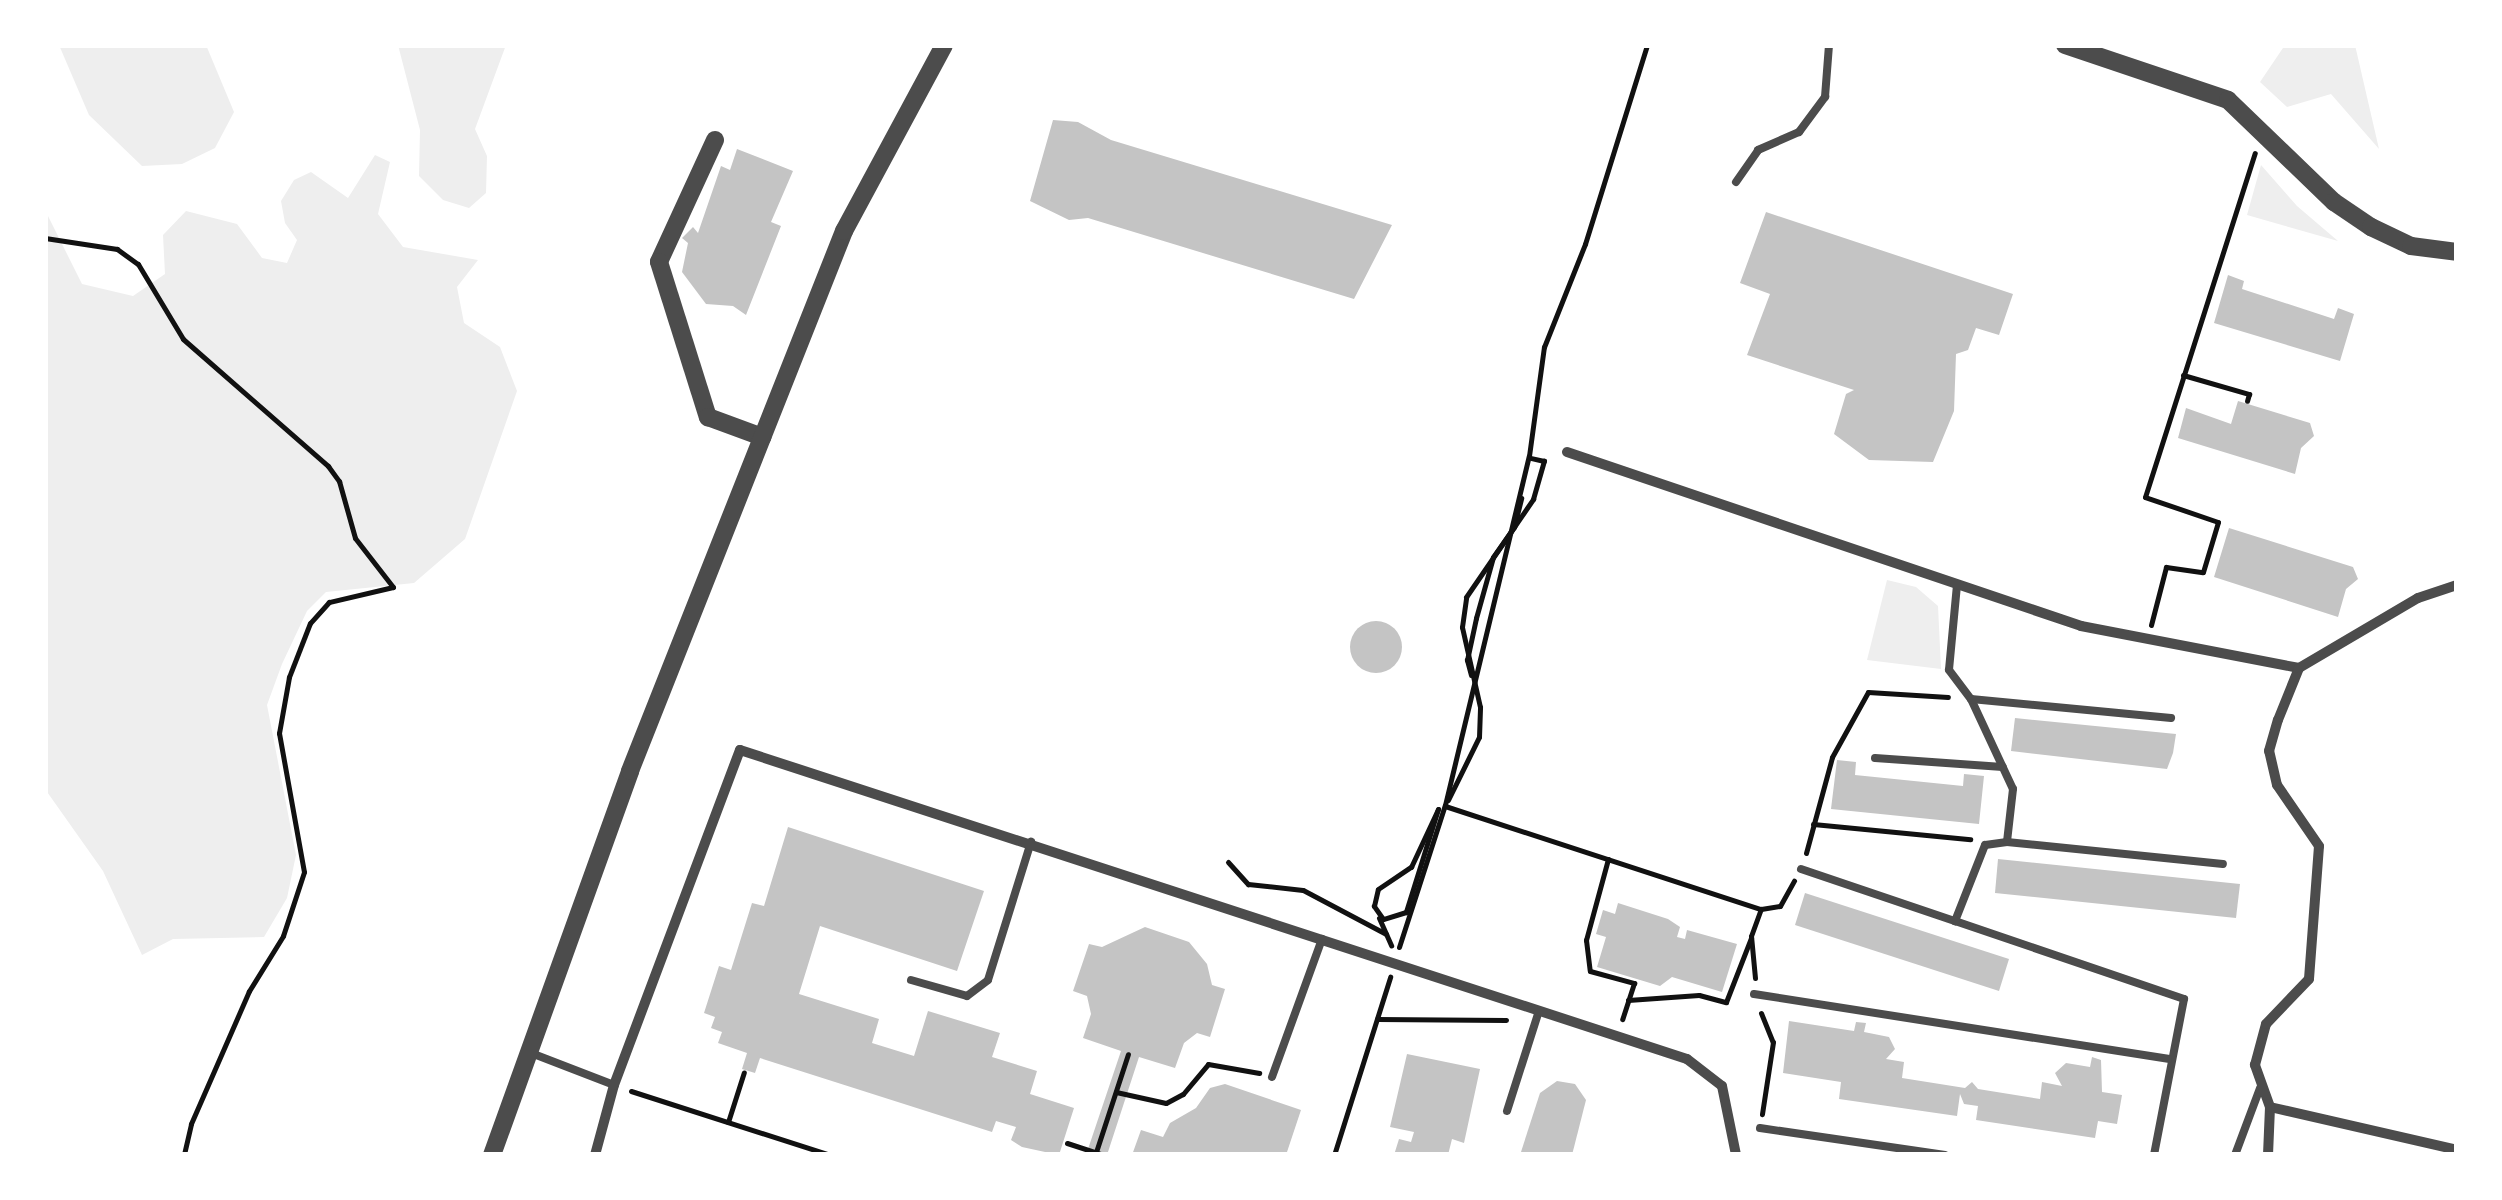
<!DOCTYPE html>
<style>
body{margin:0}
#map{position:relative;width:2502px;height:1200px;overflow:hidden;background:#fff;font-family:Lato,sans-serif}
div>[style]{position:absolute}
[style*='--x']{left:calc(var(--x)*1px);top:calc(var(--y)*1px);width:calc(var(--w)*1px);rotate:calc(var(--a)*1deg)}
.green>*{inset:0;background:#eee}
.building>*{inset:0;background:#c4c4c4}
.round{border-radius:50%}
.path>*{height:5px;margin:-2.5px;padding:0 2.5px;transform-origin:2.5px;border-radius:2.5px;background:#111}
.service>*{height:8px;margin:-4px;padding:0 4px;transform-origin:4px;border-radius:4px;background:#4c4c4c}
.minor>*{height:10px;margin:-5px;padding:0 5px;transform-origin:5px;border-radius:5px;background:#4c4c4c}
.tertiary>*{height:18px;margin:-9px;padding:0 9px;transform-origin:9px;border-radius:9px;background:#4c4c4c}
span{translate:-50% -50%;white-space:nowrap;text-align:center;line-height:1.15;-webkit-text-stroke:10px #fff;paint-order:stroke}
.frame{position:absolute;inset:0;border:48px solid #fff;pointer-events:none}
</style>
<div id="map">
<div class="green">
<div style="clip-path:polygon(59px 45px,206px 45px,234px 112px,215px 148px,182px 164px,142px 166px,89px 115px)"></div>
<div style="clip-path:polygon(398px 45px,506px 45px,475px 129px,487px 156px,486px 193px,469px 208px,443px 200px,419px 176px,420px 130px)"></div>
<div style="clip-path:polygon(2285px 45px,2355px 45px,2379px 149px,2331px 94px,2287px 107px,2260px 82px)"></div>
<div style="clip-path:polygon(375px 155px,390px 162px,378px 214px,403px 247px,478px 260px,457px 287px,464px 323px,500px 347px,517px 391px,465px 539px,414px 583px,326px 592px,307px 611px,282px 664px,267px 705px,296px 855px,287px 898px,264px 937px,173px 939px,142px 955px,103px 871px,45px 789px,45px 210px,82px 284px,133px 296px,165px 274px,163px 235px,186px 211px,237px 224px,262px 258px,287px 263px,297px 240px,285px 223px,281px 201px,294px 180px,311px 172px,348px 198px)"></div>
<div style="clip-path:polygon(2261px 165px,2297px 206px,2338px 241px,2247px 215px)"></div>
<div style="clip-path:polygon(1887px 580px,1916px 587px,1938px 606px,1941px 669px,1867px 660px)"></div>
</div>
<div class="building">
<div style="clip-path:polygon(1053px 120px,1078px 122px,1111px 140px,1392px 225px,1354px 299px,1088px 218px,1069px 220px,1030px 201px)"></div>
<div style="clip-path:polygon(737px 149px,793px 171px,771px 222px,781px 226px,746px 315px,733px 306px,706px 304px,682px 272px,688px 243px,682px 238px,693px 227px,698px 233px,721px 166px,730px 170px)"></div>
<div style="clip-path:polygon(1766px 212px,2013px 294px,1999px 335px,1976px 328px,1968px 350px,1956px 354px,1954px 411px,1933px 462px,1869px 460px,1834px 434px,1846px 394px,1854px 390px,1747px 355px,1770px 294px,1740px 283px)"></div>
<div style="clip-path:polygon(2228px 275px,2244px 281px,2242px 289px,2334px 319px,2338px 308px,2354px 314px,2340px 361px,2214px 323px)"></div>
<div style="clip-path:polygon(2238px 401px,2310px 423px,2314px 436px,2301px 448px,2295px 474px,2178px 438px,2186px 408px,2231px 424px)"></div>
<div style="clip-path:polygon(2229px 528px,2353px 567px,2358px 579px,2346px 589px,2338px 617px,2214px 577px)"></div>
<div class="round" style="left:1350px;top:621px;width:52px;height:52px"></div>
<div style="clip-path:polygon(2015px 718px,2176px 734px,2173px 753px,2167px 769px,2011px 751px)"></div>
<div style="clip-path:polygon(1837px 760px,1856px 762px,1855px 775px,1963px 786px,1964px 774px,1984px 776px,1979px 824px,1831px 809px)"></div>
<div style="clip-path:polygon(788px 827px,984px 891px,957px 971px,820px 926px,799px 994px,879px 1019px,872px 1043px,914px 1056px,928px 1011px,1000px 1033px,992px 1057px,1037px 1071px,1030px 1094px,1074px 1108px,1059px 1155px,1022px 1147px,1011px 1140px,1016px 1127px,996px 1121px,992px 1132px,760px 1058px,755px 1073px,742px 1069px,747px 1053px,718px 1043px,722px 1032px,711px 1028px,715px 1017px,704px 1013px,719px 966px,731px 970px,752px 903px,764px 906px)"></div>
<div style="clip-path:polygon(1998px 859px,2240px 884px,2236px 918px,1995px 893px)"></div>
<div style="clip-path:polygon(1805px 893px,2009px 959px,1999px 991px,1795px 925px)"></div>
<div style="clip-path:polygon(1618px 903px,1668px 919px,1680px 927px,1677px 937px,1685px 939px,1687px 930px,1737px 944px,1722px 992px,1672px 977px,1660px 986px,1597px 967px,1606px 937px,1596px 934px,1603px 910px,1615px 914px)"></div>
<div style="clip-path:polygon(1145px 927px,1189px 942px,1207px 964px,1212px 985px,1225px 989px,1210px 1037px,1197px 1033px,1184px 1043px,1175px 1068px,1139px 1057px,1107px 1155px,1086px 1155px,1121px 1051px,1083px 1038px,1091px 1014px,1087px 996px,1073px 991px,1089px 944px,1102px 947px)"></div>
<div style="clip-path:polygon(1789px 1021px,1854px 1031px,1856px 1022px,1866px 1023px,1864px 1032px,1889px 1037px,1895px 1049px,1886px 1059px,1904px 1062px,1902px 1078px,1965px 1088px,1972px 1082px,1978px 1089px,2040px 1099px,2042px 1082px,2062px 1086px,2055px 1073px,2066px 1063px,2090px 1067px,2092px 1057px,2101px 1060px,2102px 1092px,2122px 1095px,2117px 1124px,2098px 1121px,2095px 1138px,1976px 1120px,1978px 1106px,1964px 1104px,1960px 1094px,1957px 1116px,1839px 1099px,1841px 1082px,1783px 1073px)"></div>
<div style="clip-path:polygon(1407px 1054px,1480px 1069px,1464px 1143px,1452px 1139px,1448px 1155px,1394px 1155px,1399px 1139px,1411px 1142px,1414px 1132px,1390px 1127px)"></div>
<div style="clip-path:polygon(1557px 1081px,1575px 1084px,1586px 1100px,1572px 1155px,1520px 1155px,1540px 1093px)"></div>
<div style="clip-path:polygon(1225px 1084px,1301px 1110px,1286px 1155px,1132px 1155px,1141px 1130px,1163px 1137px,1170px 1123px,1196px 1108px,1210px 1088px)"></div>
</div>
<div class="path">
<div style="--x:45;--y:238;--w:73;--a:8.7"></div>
<div style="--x:117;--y:249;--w:26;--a:36"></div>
<div style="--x:138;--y:264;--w:87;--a:59"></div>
<div style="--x:183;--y:339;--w:193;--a:41.2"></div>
<div style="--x:328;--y:466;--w:19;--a:54"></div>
<div style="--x:339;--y:481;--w:59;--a:74.3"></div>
<div style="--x:355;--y:538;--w:62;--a:52.2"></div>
<div style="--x:393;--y:587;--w:66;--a:166.8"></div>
<div style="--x:329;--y:602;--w:28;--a:132"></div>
<div style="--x:310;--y:623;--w:58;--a:111.3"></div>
<div style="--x:289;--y:677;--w:57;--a:100.1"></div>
<div style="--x:279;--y:733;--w:141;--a:79.8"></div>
<div style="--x:304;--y:872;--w:67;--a:108.2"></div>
<div style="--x:283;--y:936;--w:65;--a:121.7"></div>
<div style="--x:249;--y:991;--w:145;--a:113.6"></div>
<div style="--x:191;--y:1124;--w:32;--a:103"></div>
<div style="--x:2183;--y:375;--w:69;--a:16.1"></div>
<div style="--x:2249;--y:394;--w:7;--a:106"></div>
<div style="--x:2151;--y:625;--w:60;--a:-75.5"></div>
<div style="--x:2166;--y:567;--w:37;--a:8"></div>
<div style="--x:2203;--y:572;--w:52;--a:-73.3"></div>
<div style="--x:2218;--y:522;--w:77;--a:-161.1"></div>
<div style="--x:2145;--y:497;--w:361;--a:-72.3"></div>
<div style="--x:1471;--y:675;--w:16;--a:-105"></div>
<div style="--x:1467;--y:660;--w:43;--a:-77.9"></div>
<div style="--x:1476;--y:618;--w:63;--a:-74.4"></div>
<div style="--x:1493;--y:557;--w:37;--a:-55"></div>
<div style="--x:1514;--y:527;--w:30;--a:-76"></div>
<div style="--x:1448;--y:800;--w:70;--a:-63.8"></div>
<div style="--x:1479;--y:737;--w:30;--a:-88"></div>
<div style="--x:1480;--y:707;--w:82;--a:-102.7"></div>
<div style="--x:1462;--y:627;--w:30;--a:-82"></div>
<div style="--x:1466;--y:597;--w:119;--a:-55.6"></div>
<div style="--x:1533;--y:499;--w:40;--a:-74"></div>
<div style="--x:1544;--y:461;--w:13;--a:-167"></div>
<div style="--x:1445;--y:806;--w:332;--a:18.1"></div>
<div style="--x:1438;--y:809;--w:108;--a:107.3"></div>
<div style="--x:1406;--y:912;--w:24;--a:163"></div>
<div style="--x:1383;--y:919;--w:16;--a:-125"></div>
<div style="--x:1374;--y:906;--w:17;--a:-77"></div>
<div style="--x:1378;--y:889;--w:40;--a:-34"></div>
<div style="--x:1411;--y:867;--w:64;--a:-65"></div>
<div style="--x:1813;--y:824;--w:158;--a:5.5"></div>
<div style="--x:1806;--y:853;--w:99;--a:-74.8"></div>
<div style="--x:1832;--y:757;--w:74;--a:-61"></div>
<div style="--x:1868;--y:692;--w:80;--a:3.6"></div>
<div style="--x:1608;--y:859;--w:84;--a:105.2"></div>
<div style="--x:1586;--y:940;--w:31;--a:83"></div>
<div style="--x:1590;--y:971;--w:46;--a:15.3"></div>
<div style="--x:1634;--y:983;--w:38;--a:108"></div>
<div style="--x:1228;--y:862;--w:30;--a:48"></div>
<div style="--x:1248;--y:884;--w:55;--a:6.2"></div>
<div style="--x:1303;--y:890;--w:94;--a:27.9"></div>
<div style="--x:1379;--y:918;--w:30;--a:66"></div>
<div style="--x:1399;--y:947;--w:149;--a:-72.1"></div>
<div style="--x:1445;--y:805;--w:359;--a:-76.5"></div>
<div style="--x:1529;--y:456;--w:110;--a:-82.2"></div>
<div style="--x:1544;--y:347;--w:111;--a:-68.3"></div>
<div style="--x:1585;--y:244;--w:208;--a:-72.7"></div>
<div style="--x:1755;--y:978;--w:42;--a:-95.4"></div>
<div style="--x:1751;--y:936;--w:29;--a:-70"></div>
<div style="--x:1761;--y:909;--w:19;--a:-9"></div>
<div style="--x:1780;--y:906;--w:29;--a:-61"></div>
<div style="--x:1628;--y:1000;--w:71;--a:-4"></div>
<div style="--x:1699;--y:995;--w:28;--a:15"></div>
<div style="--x:1726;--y:1002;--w:69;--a:-68.7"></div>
<div style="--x:1761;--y:1013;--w:31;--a:68"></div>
<div style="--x:1773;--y:1042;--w:73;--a:98.7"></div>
<div style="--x:1377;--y:1019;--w:129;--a:0.4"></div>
<div style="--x:631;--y:1091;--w:209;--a:17.8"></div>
<div style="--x:1116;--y:1092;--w:51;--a:12.4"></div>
<div style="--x:1166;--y:1103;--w:19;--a:-28"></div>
<div style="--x:1183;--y:1094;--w:39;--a:-50"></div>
<div style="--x:1208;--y:1064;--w:52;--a:10"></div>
<div style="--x:728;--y:1122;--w:52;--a:-72.3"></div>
<div style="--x:1067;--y:1143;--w:39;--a:18"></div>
<div style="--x:1095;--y:1155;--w:106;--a:-71.9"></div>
<div style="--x:1334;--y:1155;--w:187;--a:-72.5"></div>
</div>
<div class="service">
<div style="--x:1736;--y:182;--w:39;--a:-55"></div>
<div style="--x:1758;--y:150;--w:45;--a:-23.7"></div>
<div style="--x:1799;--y:132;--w:44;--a:-53.4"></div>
<div style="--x:1825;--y:97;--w:52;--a:-85.6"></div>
<div style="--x:1957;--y:585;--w:85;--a:95.4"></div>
<div style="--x:1949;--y:670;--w:36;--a:53"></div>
<div style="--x:1971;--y:699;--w:99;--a:65"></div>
<div style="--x:2013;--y:789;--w:53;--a:96.5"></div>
<div style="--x:2007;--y:842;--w:22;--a:172"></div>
<div style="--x:1985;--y:845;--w:82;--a:111.5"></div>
<div style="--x:1955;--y:921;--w:242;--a:18.8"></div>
<div style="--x:2184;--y:999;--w:159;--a:100.9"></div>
<div style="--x:1971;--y:699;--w:201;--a:5.4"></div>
<div style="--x:1875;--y:758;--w:128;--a:4"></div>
<div style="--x:2007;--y:842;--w:217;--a:5.8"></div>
<div style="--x:1801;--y:869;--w:163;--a:18.7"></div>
<div style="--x:911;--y:980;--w:58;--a:15.9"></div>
<div style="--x:967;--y:996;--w:26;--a:-37"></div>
<div style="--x:988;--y:980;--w:145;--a:-72.7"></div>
<div style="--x:1754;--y:994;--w:419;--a:8.9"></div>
<div style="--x:531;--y:1053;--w:89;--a:21.1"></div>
<div style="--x:1272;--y:1077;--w:147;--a:-70.1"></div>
<div style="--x:1507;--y:1111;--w:105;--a:-72.3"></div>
<div style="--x:1760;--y:1128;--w:187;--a:8.3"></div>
<div style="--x:2235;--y:1155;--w:72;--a:-69.5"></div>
</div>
<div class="minor">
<div style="--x:1567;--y:452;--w:543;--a:18.7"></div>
<div style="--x:2081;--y:626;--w:222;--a:10.9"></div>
<div style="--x:2270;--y:1107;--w:192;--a:12.9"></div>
<div style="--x:595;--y:1155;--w:73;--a:-74.8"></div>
<div style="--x:614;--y:1085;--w:358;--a:-69.4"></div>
<div style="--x:740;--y:750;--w:996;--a:18.07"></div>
<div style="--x:1687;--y:1059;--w:44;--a:37.6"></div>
<div style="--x:1722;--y:1086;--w:70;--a:78.5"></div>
<div style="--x:2268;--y:1155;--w:48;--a:-87.6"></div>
<div style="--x:2270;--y:1107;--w:45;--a:-109.7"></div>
<div style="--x:2255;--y:1065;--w:42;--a:-75"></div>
<div style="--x:2266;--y:1024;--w:62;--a:-46.3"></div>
<div style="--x:2309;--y:979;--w:133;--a:-85.7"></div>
<div style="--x:2319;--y:846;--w:74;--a:-124.5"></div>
<div style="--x:2277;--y:785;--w:35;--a:-103"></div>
<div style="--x:2269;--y:751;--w:32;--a:-74"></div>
<div style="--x:2278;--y:720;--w:56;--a:-68"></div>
<div style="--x:2299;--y:668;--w:138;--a:-30.5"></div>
<div style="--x:2418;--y:598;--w:41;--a:-18.4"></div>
</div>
<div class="tertiary">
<div style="--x:2065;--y:45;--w:172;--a:18.6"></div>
<div style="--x:2228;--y:100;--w:147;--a:43.9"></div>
<div style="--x:2334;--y:202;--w:45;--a:34"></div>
<div style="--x:2371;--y:227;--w:44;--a:25.4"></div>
<div style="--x:2411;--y:246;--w:46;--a:7.4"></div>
<div style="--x:715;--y:140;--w:134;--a:114.7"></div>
<div style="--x:659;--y:262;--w:163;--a:72.5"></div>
<div style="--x:708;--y:417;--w:58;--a:20.3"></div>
<div style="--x:492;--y:1155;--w:408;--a:-70.2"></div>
<div style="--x:630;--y:771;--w:581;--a:-68.38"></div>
<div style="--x:844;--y:231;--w:211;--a:-61.7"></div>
</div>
<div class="frame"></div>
</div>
